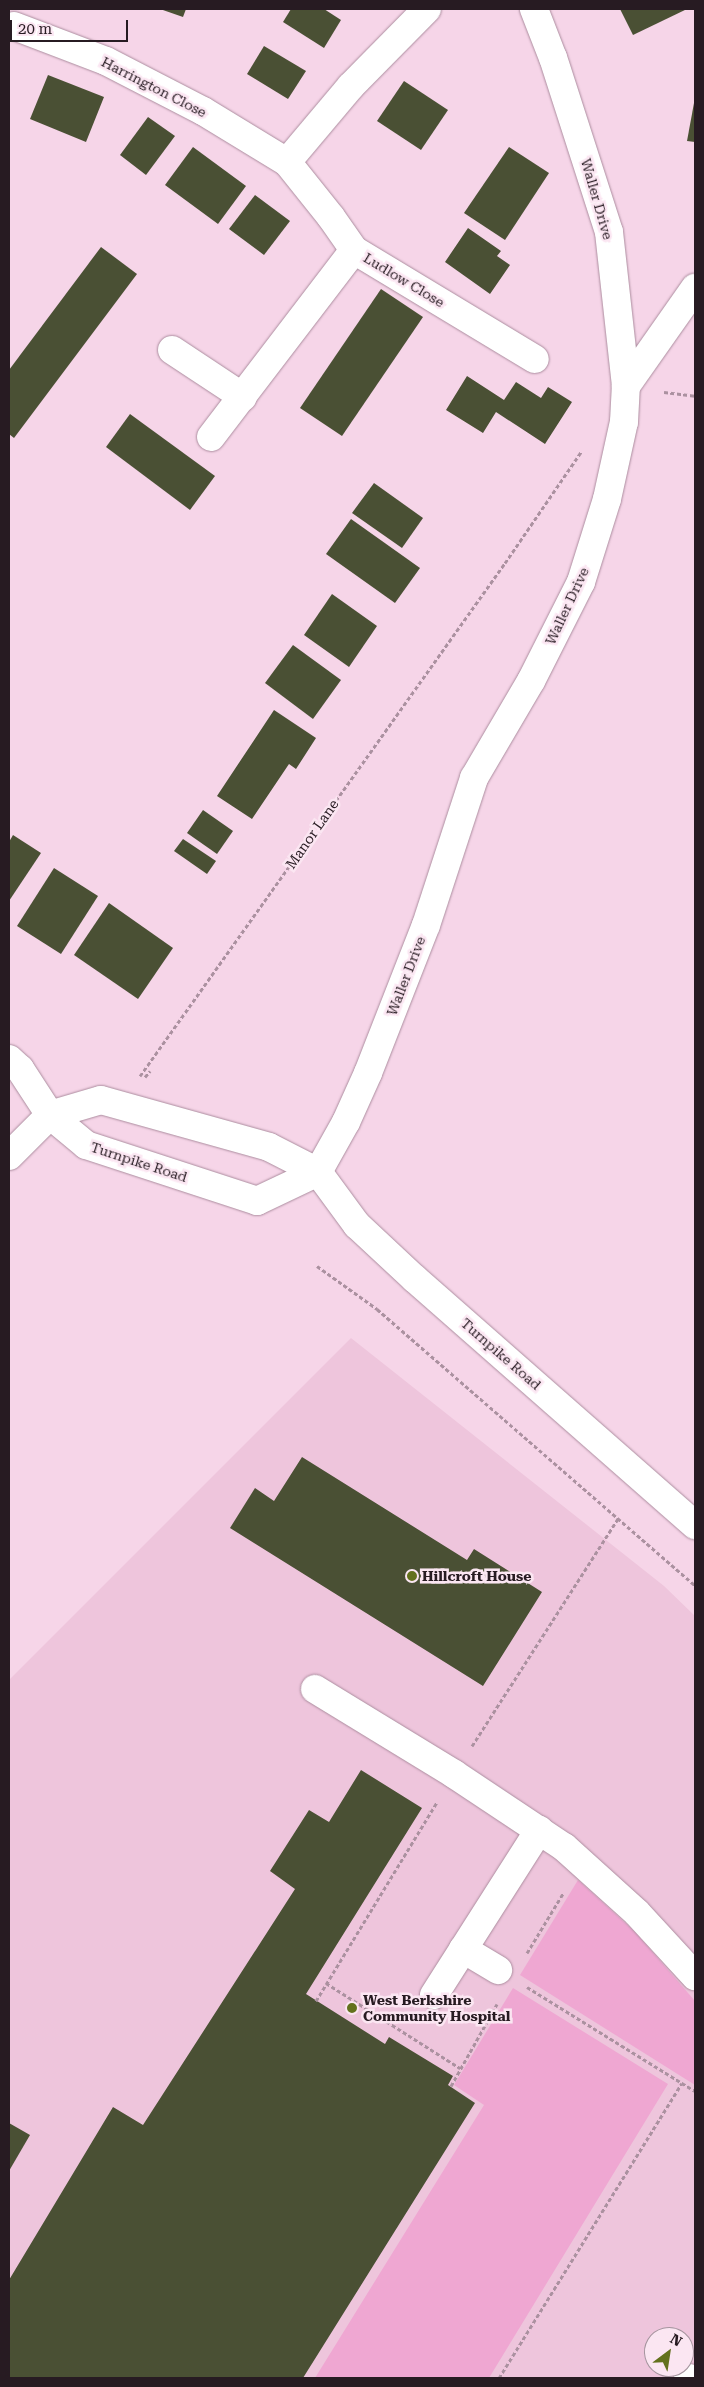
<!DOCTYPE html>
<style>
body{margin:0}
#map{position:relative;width:704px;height:2387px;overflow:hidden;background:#f6d5e8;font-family:"Roboto Serif",serif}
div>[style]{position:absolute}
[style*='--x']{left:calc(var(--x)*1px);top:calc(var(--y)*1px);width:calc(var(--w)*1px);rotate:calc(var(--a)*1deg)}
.built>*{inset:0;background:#eec5dc}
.green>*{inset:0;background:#efa7d2}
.building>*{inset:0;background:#4a5034}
.path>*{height:3px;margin-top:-1.5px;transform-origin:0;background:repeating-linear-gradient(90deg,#ab91a0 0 4px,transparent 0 6.5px)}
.roads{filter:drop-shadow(0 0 1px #ac8d9f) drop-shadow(0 0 1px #ac8d9f)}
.minor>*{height:28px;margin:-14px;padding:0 14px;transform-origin:14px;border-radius:14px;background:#fff}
.dots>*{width:14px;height:14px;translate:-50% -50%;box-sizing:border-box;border:2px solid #fbe6f2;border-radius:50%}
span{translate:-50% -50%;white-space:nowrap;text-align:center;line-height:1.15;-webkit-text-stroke:5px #fbe6f2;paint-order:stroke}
.street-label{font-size:14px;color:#271b22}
.poi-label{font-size:14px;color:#271b22;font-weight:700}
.left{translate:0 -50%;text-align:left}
.frame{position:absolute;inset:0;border:10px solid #271b22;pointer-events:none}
.north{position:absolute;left:644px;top:2327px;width:50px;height:50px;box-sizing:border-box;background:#fbe6f2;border:1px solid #a6959f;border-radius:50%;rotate:31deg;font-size:14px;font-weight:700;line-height:20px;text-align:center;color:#271b22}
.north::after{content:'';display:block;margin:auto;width:18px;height:22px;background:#63711d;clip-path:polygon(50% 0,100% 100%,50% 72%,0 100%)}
.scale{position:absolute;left:10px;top:20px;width:118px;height:22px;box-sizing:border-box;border:2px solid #271b22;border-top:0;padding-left:6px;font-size:15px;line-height:18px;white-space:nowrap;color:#271b22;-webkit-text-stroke:4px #fbe6f2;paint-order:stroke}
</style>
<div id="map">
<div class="built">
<div style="clip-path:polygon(evenodd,351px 1338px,664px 1586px,695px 1616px,695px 2378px,9px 2378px,9px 1680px,351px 1338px,654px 2337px,684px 2337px,684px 2367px,654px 2367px,654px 2337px)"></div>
</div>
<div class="green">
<div style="clip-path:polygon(578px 1880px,635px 1932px,695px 2001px,695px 2085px,520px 1975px)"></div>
<div style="clip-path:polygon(513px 1988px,668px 2084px,489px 2378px,315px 2378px,484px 2105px,454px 2085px)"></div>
</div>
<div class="building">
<div style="clip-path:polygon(160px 9px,186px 9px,183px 17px)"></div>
<div style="clip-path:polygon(291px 9px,324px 9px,341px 20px,324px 48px,283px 22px)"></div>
<div style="clip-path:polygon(620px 9px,687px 9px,633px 35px)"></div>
<div style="clip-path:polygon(264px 46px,306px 71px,288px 99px,247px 74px)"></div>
<div style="clip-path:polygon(48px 75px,104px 97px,86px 142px,30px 119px)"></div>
<div style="clip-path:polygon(404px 81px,448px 110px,421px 150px,377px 121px)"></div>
<div style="clip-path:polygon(694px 103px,695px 103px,695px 142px,687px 141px)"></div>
<div style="clip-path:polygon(148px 117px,175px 136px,146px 175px,120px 155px)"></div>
<div style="clip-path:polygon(193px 147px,246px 186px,218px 224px,165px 185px)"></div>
<div style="clip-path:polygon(509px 147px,549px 173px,505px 240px,464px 213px)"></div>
<div style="clip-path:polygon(255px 195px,290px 221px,264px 255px,229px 229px)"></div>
<div style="clip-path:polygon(468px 228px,501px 251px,497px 256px,510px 265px,490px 294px,445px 262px)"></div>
<div style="clip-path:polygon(101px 247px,137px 274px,14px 438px,9px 434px,9px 370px)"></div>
<div style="clip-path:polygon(381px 289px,423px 317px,342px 436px,300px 408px)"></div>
<div style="clip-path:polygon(467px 376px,504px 400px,516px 382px,541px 398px,548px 387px,572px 402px,545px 444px,496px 412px,483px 433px,446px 410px)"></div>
<div style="clip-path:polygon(130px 414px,215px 476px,190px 510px,106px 447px)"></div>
<div style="clip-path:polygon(374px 483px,423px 518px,402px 548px,352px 513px)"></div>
<div style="clip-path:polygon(351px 519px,420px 568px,395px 603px,326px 554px)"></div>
<div style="clip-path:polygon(332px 594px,377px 626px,349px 667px,304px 635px)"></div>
<div style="clip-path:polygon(293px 645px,341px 680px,313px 719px,265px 683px)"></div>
<div style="clip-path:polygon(274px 710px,316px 738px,296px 769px,289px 764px,252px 819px,217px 796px)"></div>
<div style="clip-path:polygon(203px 810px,233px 831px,217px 854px,187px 833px)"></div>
<div style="clip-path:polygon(13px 835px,41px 853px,9px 901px,9px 842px)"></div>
<div style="clip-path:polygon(183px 839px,216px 861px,207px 874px,174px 851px)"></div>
<div style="clip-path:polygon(54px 868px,98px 896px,61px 954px,17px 926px)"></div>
<div style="clip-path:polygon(109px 903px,173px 948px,138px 999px,74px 955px)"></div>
<div style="clip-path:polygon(302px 1457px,467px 1560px,474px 1549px,542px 1592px,483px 1686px,230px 1528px,255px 1488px,274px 1501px)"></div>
<div style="clip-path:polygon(361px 1770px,422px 1808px,306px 1994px,385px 2044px,389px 2037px,453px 2076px,448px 2085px,475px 2103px,303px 2378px,9px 2378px,9px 2280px,113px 2107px,143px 2125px,295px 1889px,270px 1871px,309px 1810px,329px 1822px)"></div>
<div style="clip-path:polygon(9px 2123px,30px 2135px,9px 2171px)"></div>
</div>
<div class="path">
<div style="--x:664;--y:392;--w:31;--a:7"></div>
<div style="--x:140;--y:1076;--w:630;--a:-54.57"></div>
<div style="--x:505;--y:563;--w:135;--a:-55.6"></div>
<div style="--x:145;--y:1077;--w:8;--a:-50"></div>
<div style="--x:317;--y:1266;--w:74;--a:35.6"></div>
<div style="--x:377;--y:1309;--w:421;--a:41"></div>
<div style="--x:472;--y:1746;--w:272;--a:-57.3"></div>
<div style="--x:527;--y:1953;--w:71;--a:-58.8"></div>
<div style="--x:326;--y:1983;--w:159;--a:32.4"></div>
<div style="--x:527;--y:1987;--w:198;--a:31.8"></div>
<div style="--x:316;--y:2001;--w:233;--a:-58.7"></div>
<div style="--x:451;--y:2086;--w:94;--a:-60.7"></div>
<div style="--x:499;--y:2378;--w:347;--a:-58.2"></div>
</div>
<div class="roads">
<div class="minor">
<div style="--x:14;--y:26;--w:98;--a:20.8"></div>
<div style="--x:106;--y:61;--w:109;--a:27.3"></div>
<div style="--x:203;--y:111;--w:98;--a:31.3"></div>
<div style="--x:287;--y:162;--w:99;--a:-49.9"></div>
<div style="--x:351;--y:86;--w:108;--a:-45.4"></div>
<div style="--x:287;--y:162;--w:70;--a:51.3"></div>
<div style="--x:331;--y:217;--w:40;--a:55.1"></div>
<div style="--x:172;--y:350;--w:85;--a:33.5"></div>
<div style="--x:626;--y:386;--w:120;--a:-54.9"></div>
<div style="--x:211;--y:437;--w:235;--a:-52.6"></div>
<div style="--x:354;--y:250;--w:211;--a:31.1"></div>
<div style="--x:9;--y:1059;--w:15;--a:42"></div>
<div style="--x:20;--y:1069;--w:55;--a:56.9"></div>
<div style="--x:50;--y:1115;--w:47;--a:39.8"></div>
<div style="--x:86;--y:1145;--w:180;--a:18.1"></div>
<div style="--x:257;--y:1201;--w:68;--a:-25.4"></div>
<div style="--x:9;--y:1156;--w:58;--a:-45"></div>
<div style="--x:50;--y:1115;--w:53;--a:-16.4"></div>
<div style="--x:101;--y:1100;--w:174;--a:15.6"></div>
<div style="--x:269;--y:1147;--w:55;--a:27"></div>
<div style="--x:318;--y:1172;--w:66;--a:53.7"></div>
<div style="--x:357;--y:1225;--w:79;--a:43"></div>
<div style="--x:415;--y:1279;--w:373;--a:41.3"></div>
<div style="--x:318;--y:1172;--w:57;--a:-60.8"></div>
<div style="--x:346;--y:1122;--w:54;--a:-65.8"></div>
<div style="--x:368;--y:1073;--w:159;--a:-68.6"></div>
<div style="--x:426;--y:925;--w:155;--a:-71.9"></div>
<div style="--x:474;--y:778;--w:113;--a:-59.6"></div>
<div style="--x:531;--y:681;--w:111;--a:-63.2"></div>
<div style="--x:581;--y:582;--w:87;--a:-72.6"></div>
<div style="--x:607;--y:499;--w:79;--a:-77.6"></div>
<div style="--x:624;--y:422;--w:36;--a:-87"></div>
<div style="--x:626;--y:386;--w:155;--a:-96.3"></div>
<div style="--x:609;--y:232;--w:183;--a:-107.8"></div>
<div style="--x:553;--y:58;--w:53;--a:-111.2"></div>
<div style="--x:315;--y:1689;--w:163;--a:31.4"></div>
<div style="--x:454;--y:1774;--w:132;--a:33.6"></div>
<div style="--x:564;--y:1847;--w:98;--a:42.1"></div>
<div style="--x:637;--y:1913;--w:86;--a:47.4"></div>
<div style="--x:463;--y:1949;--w:41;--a:31"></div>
<div style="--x:434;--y:1995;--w:196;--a:-57.5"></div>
<div style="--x:688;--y:2378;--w:1;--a:0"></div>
</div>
</div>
<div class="dots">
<div style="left:412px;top:1576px;background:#63711d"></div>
<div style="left:352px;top:2008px;background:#63711d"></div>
</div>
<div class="street-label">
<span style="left:154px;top:87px;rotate:27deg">Harrington Close</span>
<span style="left:597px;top:199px;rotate:74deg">Waller Drive</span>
<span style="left:404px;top:280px;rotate:31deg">Ludlow Close</span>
<span style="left:567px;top:606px;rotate:-65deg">Waller Drive</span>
<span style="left:312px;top:834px;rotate:-55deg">Manor Lane</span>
<span style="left:406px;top:976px;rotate:-69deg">Waller Drive</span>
<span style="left:139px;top:1162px;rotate:18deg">Turnpike Road</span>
<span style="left:501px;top:1354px;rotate:41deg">Turnpike Road</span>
</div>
<div class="poi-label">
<span class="left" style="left:422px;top:1576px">Hillcroft House</span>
<span class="left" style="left:363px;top:2008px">West Berkshire<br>Community Hospital</span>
</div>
<div class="frame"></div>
<div class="north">N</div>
<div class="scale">20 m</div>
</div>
